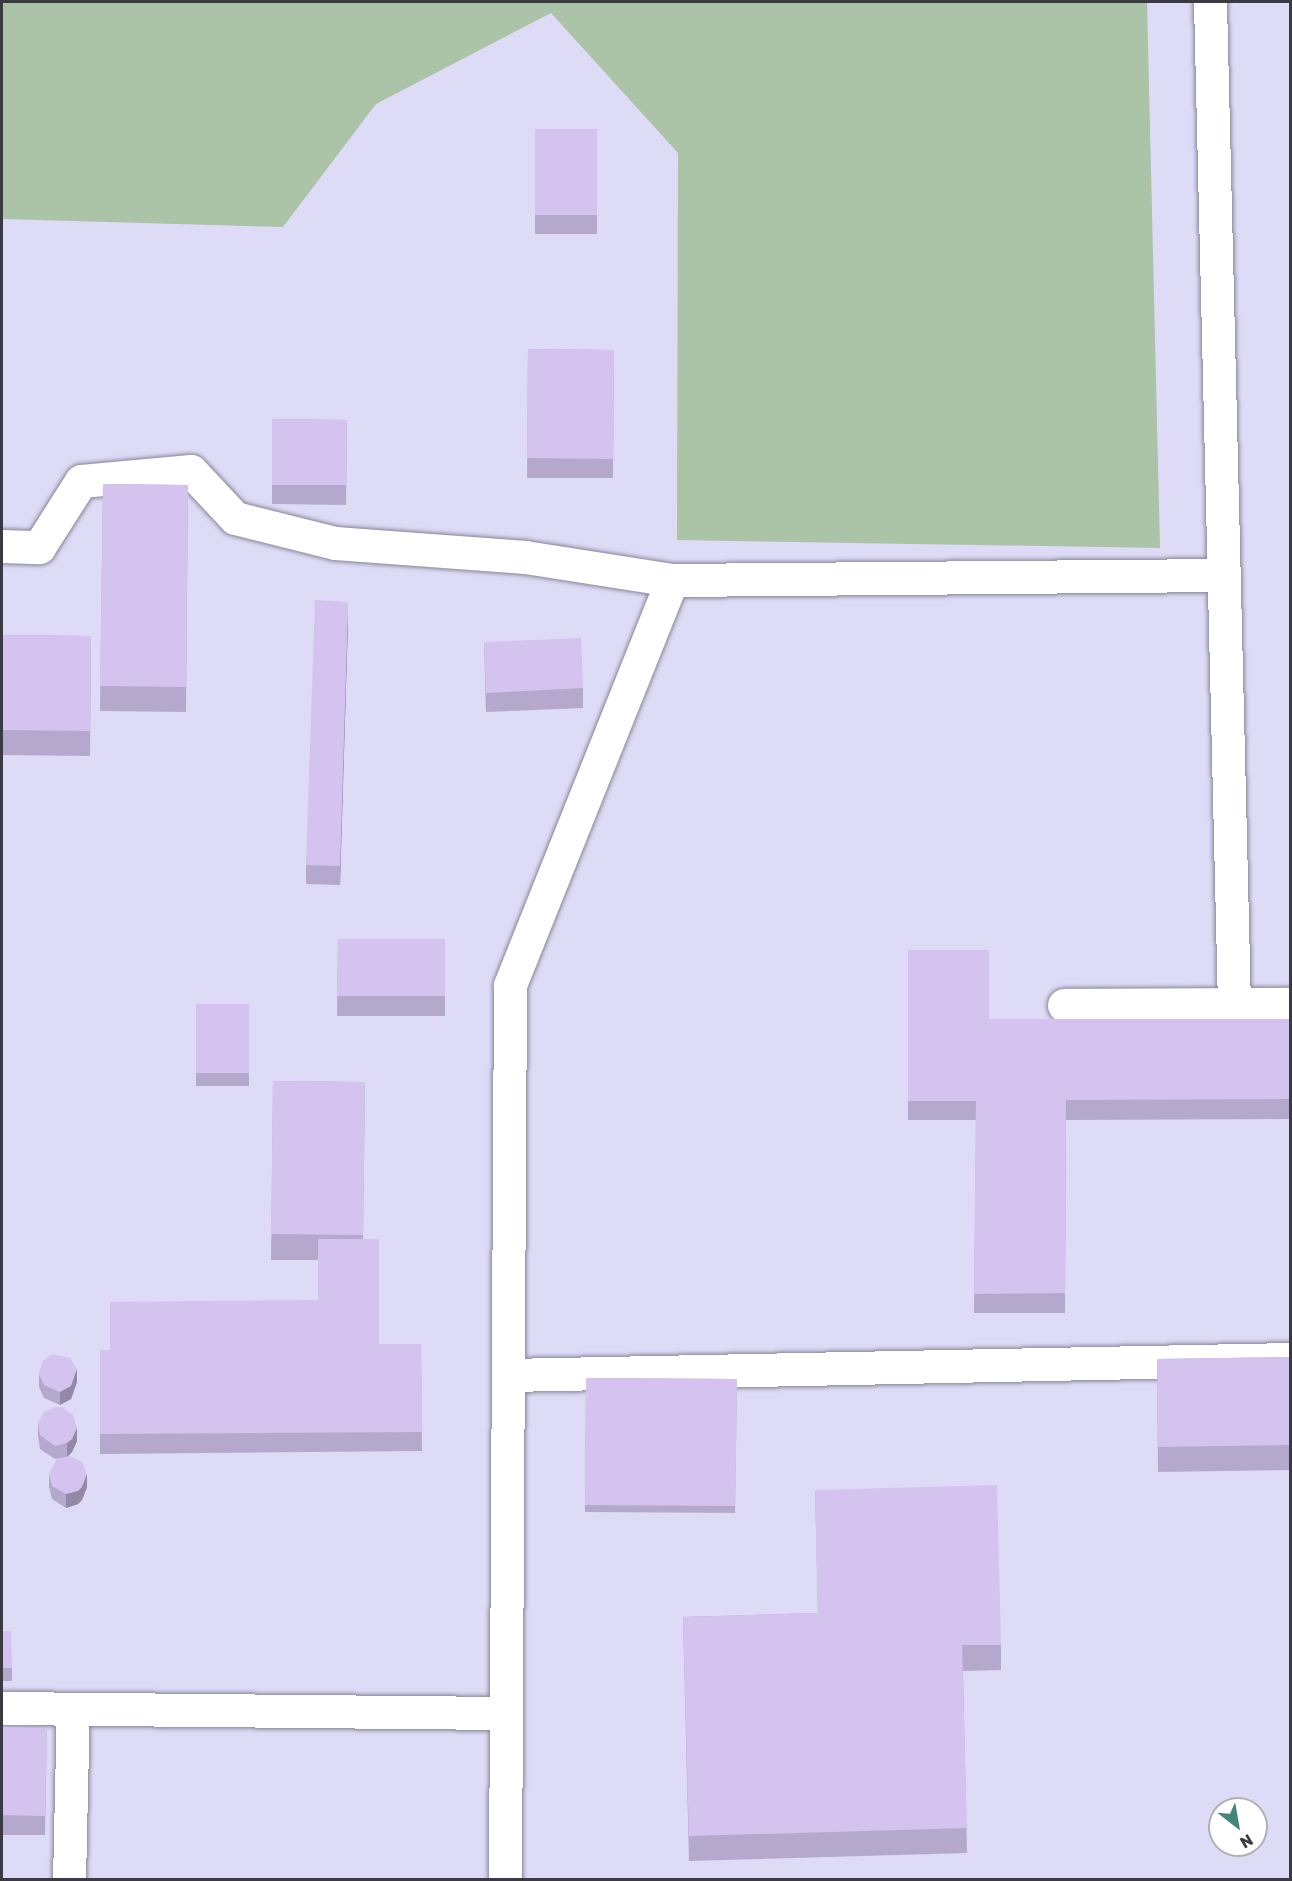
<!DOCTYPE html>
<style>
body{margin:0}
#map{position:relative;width:1292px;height:1881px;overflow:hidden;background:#eae8fc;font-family:Rubik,sans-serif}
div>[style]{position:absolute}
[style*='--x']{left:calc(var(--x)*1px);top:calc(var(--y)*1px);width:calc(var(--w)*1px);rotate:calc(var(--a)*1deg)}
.built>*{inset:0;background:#dedbf6}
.green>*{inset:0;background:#abc3a7}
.roads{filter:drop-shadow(0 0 2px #888698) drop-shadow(0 0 2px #888698)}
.minor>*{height:33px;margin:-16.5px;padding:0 16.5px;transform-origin:16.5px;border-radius:16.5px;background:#fff}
.wall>*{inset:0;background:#b5a8cd}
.shaded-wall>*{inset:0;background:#9488a7}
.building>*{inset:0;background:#d3c3ee}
span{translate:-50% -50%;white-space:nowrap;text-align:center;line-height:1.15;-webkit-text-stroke:5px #fff;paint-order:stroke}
.frame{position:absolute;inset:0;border:3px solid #3b3a42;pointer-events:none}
.north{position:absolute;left:1208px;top:1797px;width:60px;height:60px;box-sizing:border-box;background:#fff;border:2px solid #b1b0b3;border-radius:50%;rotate:149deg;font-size:16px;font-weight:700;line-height:24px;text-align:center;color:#3b3a42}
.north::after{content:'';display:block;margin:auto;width:21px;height:27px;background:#428679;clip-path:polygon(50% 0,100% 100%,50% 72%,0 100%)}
</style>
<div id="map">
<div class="built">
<div style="clip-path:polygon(evenodd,2px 2px,1290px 2px,1290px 1879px,2px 1880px,2px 2px,1220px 1809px,1256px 1809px,1256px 1845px,1220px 1845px,1220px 1809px)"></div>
</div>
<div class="green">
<div style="clip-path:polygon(2px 2px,1147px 2px,1160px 548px,677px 540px,678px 153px,551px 13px,376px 104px,283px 227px,2px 219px)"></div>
</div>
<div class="roads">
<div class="minor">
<div style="--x:1210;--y:2;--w:1001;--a:88.63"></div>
<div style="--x:2;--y:546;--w:37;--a:2"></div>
<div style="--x:39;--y:547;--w:78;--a:-57.5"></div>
<div style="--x:81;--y:481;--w:110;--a:-5.2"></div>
<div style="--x:191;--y:471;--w:64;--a:46.9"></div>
<div style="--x:235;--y:518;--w:103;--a:14"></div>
<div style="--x:335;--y:543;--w:191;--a:4.2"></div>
<div style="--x:525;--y:557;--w:149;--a:8.9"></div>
<div style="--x:1064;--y:1005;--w:226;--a:-0.3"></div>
<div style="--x:508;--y:1375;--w:782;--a:-1.17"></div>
<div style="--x:2;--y:1708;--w:504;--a:0.57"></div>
<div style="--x:69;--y:1880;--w:171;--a:-88.7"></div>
<div style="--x:505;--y:1880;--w:895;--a:-89.68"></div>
<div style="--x:510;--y:985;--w:436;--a:-68.2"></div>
<div style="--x:672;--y:580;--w:552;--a:-0.52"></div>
</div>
</div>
<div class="wall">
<div style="clip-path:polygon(535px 129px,597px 129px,597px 234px,535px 234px)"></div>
<div style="clip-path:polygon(528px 349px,614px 350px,613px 478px,527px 478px)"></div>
<div style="clip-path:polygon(272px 419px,347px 420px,346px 505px,272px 504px)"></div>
<div style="clip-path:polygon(103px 484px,188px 485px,186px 712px,100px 711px)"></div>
<div style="clip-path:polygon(348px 621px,340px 885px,306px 884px,306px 865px)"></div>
<div style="clip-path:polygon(2px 635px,91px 636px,90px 756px,2px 755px)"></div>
<div style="clip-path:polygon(484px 642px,583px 688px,583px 708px,486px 712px)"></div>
<div style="clip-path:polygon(338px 939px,445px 939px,445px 1016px,337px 1016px)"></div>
<div style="clip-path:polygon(908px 950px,989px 1019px,1290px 1019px,1290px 1119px,1066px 1120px,1065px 1313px,974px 1313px,976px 1120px,908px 1120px)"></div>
<div style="clip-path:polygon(196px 1004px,249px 1004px,249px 1086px,196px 1086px)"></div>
<div style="clip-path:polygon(273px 1081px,365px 1082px,363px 1239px,379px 1344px,421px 1344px,422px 1451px,100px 1454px,100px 1350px,110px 1350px,318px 1300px,318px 1260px,271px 1260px)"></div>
<div style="clip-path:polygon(1290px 1357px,1290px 1470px,1158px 1472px,1157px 1359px)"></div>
<div style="clip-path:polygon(39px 1374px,77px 1382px,71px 1399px,60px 1405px,44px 1398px,39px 1387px)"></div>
<div style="clip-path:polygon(586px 1378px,737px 1379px,735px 1513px,585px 1512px)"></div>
<div style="clip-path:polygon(38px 1423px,77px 1441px,72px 1452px,67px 1457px,55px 1459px,40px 1449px,38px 1436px)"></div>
<div style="clip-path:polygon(49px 1474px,87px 1487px,82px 1500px,78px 1504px,66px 1508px,52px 1499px,49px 1487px)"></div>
<div style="clip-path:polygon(815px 1490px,1001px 1645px,1001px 1670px,963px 1671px,967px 1853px,689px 1861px,683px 1617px,818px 1613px)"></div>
<div style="clip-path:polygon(2px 1631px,12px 1668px,12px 1681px,2px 1681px)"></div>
<div style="clip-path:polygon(2px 1727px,47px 1728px,45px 1835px,2px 1835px)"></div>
</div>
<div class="shaded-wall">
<div style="clip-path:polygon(348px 602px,348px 621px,340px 885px,340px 866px)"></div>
<div style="clip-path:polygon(77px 1369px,77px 1382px,71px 1399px,60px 1405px,60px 1392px)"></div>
<div style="clip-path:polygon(77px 1428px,77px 1441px,72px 1452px,67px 1457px,67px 1443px)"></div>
<div style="clip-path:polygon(87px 1474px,87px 1487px,82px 1500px,78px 1504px,66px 1508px,66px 1494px)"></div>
</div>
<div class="building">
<div style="clip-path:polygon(535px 129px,597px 129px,597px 215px,535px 215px)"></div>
<div style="clip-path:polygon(528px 349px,614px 350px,613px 459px,527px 458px)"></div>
<div style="clip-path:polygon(272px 419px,347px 420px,346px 485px,272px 485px)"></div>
<div style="clip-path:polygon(103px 484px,188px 485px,186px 687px,100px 686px)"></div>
<div style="clip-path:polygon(315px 600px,348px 602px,340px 866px,306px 865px)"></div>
<div style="clip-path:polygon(2px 635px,91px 636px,90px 731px,2px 730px)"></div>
<div style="clip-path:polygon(581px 638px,583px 688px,486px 693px,484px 642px)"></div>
<div style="clip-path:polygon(338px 939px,445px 939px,445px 996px,337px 996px)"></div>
<div style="clip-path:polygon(908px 950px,989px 950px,989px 1019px,1290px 1019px,1290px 1099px,1066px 1100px,1065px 1293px,974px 1294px,976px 1101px,908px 1101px)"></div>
<div style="clip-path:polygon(196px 1004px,249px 1004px,249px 1073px,196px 1073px)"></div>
<div style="clip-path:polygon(273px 1081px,365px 1082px,363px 1235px,271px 1234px)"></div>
<div style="clip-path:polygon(318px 1239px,379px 1239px,379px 1344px,421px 1344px,422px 1432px,100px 1434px,100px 1350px,110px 1350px,110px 1302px,318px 1300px)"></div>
<div style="clip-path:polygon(52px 1354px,70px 1358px,77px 1369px,71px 1386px,60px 1392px,44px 1385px,39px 1374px,42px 1362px)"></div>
<div style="clip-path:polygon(1290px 1357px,1290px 1445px,1158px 1447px,1157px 1359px)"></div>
<div style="clip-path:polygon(586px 1378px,737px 1379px,735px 1506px,585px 1505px)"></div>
<div style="clip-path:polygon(55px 1407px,62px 1407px,73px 1415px,77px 1428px,72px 1439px,67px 1443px,55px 1446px,40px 1435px,38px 1423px,43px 1413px)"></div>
<div style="clip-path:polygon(70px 1456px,82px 1462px,87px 1474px,82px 1487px,78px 1491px,66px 1494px,52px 1486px,49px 1474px,57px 1459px)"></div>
<div style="clip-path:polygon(997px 1485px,1001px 1645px,962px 1645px,967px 1828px,689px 1836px,683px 1617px,818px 1613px,815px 1490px)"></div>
<div style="clip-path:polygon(2px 1631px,11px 1631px,12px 1668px,2px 1668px)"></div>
<div style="clip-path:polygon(2px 1727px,47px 1728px,45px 1816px,2px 1815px)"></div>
</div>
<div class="frame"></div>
<div class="north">N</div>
</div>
